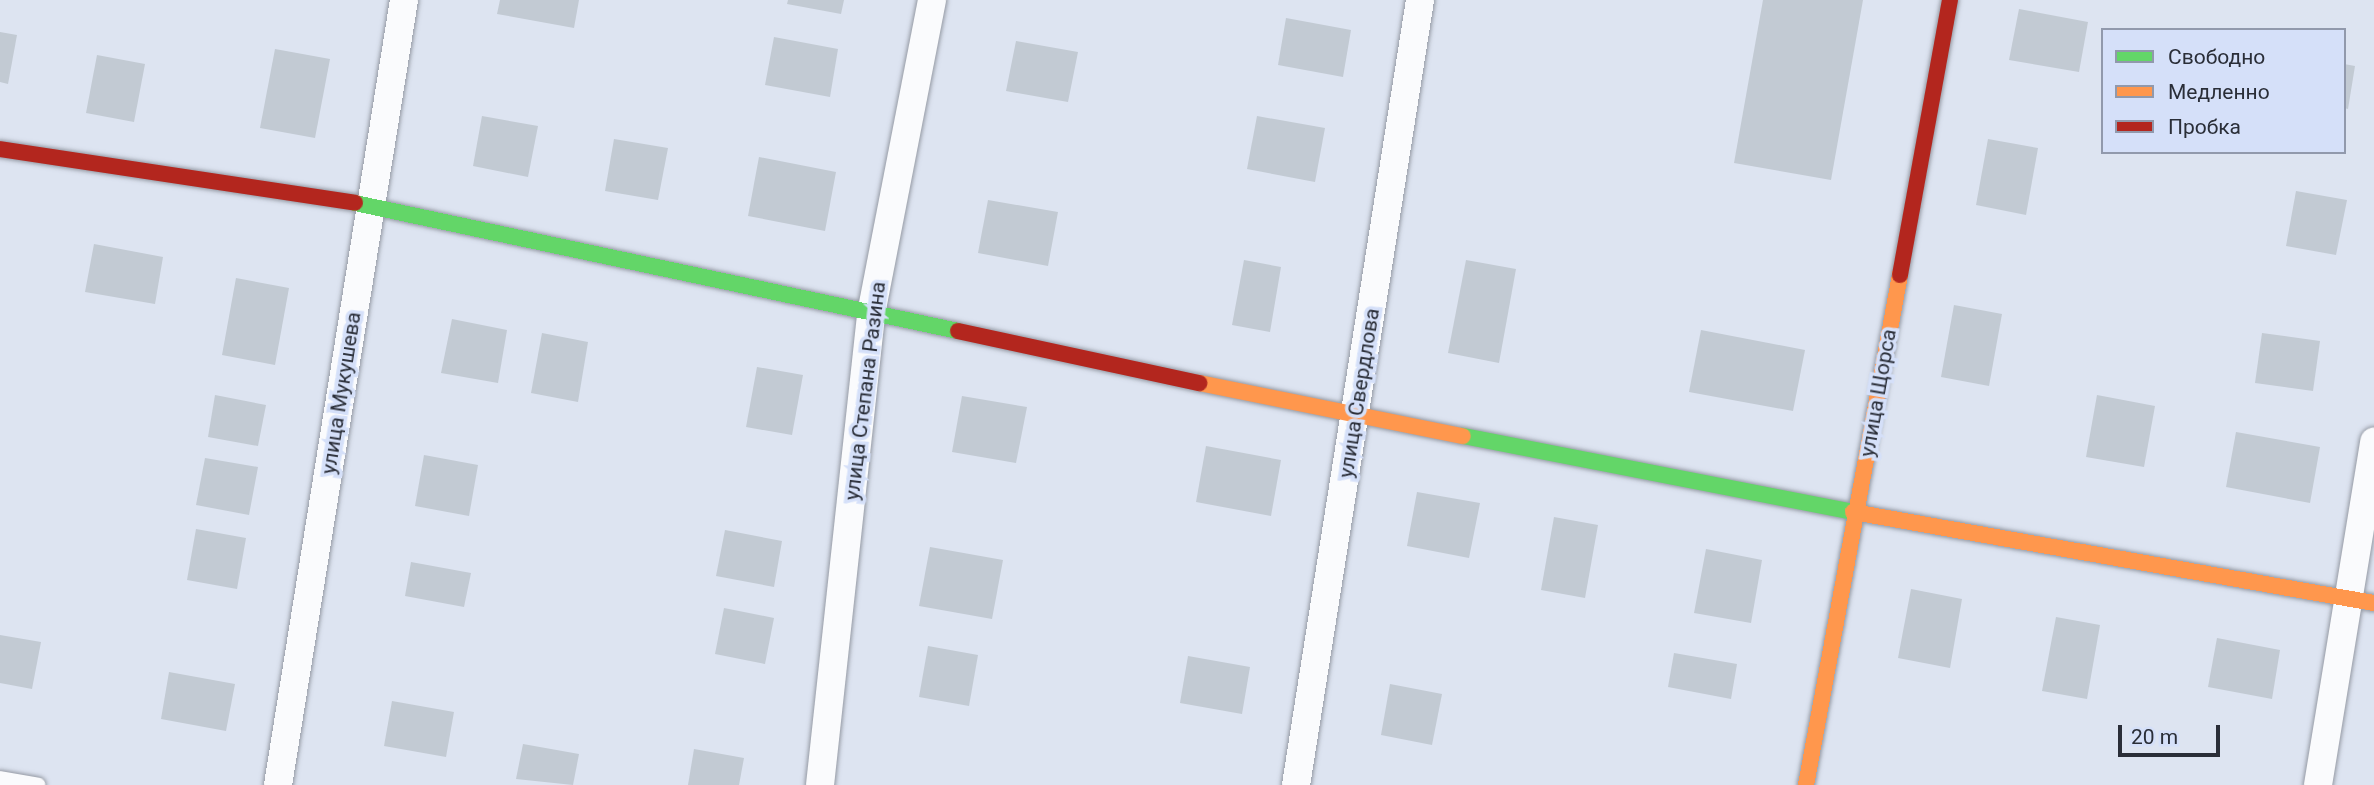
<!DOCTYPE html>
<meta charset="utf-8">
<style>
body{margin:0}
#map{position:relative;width:2374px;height:785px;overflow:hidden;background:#dde4f1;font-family:Roboto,sans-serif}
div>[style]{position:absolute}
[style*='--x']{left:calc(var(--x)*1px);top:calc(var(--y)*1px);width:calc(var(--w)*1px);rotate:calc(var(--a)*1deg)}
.building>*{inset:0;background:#c2cad3}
.roads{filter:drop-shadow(0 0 2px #959aa4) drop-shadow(0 0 2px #959aa4)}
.lane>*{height:14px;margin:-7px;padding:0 7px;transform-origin:7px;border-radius:7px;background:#fafbfd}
.street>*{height:28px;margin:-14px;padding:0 14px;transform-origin:14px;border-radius:14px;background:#fafbfd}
.fast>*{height:16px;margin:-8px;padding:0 8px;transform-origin:8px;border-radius:8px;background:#63d668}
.slow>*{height:16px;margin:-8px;padding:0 8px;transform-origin:8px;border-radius:8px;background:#ff974d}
.jam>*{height:16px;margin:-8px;padding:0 8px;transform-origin:8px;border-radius:8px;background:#b3261e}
span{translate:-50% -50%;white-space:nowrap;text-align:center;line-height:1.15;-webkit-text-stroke:7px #d5e0f9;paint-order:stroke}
.street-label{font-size:21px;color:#2a2e38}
.legend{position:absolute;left:2101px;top:28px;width:245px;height:126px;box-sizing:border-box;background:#d5e0f9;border:2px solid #9199ac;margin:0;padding:9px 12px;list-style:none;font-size:21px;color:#2a2e38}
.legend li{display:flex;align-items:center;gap:14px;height:35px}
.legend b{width:35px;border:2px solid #9199ac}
.scale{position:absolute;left:2118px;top:725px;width:102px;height:32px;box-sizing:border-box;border:4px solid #2a2e38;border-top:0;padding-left:9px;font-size:21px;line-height:24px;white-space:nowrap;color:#2a2e38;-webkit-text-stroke:5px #d5e0f9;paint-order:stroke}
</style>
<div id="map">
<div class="building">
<div style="clip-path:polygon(500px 0,579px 0,574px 28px,497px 14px)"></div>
<div style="clip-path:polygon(788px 0,844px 0,841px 14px,787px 4px)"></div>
<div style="clip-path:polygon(1763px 0,1863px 0,1831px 180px,1734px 163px)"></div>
<div style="clip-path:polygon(2019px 9px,2088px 22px,2079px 72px,2009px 60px)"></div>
<div style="clip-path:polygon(1286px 18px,1351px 30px,1343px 77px,1278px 65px)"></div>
<div style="clip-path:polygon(0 32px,17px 35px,8px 84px,0 82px)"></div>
<div style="clip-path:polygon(774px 37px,838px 49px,830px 97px,765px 85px)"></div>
<div style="clip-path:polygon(1016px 41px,1078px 52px,1068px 102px,1006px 91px)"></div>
<div style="clip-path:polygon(275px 49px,330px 59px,315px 138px,260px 128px)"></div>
<div style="clip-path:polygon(97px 55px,145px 64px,134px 122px,86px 113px)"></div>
<div style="clip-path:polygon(2344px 64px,2355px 66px,2348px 109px,2344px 108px)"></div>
<div style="clip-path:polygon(482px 116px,538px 126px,528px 177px,473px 166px)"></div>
<div style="clip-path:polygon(1257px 116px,1325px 128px,1315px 182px,1247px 169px)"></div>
<div style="clip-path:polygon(614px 139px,668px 148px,658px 200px,605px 191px)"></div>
<div style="clip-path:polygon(1988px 139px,2038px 148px,2026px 215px,1976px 205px)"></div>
<div style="clip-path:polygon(759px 157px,836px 172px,825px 231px,748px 216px)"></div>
<div style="clip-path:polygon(2296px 191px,2347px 200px,2336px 255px,2286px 246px)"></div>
<div style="clip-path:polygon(988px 200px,1058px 212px,1048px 266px,978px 253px)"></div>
<div style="clip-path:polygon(94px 244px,163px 257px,155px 304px,85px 292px)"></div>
<div style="clip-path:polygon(1244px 260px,1281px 267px,1270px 332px,1232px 325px)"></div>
<div style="clip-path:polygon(1466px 260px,1516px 269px,1499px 363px,1448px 353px)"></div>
<div style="clip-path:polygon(236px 278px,289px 288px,275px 365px,222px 355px)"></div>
<div style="clip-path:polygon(1954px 305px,2002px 314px,1989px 386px,1941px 377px)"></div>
<div style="clip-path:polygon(452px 319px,507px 330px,498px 383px,441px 373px)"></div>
<div style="clip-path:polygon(1701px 330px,1805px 350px,1793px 411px,1689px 392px)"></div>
<div style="clip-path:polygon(542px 333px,588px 342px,578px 402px,531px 393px)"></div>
<div style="clip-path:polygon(2262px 333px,2320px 341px,2313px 391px,2255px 383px)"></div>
<div style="clip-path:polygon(757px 367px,803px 375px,792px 435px,746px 427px)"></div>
<div style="clip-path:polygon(215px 395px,266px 405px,258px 446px,208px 437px)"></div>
<div style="clip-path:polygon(2097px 395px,2155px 406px,2144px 467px,2086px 457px)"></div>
<div style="clip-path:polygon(962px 396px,1027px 407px,1016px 463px,952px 452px)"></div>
<div style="clip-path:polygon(2236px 432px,2320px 447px,2310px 503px,2226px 487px)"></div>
<div style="clip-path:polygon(1206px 446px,1281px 460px,1271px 516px,1196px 502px)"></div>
<div style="clip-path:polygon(424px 455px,478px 465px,469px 516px,415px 506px)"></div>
<div style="clip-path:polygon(205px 458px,258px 467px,249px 515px,196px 505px)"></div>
<div style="clip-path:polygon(1417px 492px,1480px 503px,1469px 558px,1407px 546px)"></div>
<div style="clip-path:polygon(1554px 517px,1598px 525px,1585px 598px,1541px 590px)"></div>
<div style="clip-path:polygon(196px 529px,246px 538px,237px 589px,187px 580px)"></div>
<div style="clip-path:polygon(725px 530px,782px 541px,774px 587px,716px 576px)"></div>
<div style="clip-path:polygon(930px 547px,1003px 560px,992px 619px,919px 606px)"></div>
<div style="clip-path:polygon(1706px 549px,1762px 560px,1751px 623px,1694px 613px)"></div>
<div style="clip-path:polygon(411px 562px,471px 573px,464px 607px,405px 596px)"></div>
<div style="clip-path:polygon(1911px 589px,1962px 599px,1950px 668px,1898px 658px)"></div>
<div style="clip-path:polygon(724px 608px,774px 618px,765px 664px,715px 654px)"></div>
<div style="clip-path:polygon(2056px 617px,2100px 625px,2087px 699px,2042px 691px)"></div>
<div style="clip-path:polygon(0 635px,41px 642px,32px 689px,0 683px)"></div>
<div style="clip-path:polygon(2217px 638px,2280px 650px,2272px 699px,2208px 687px)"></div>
<div style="clip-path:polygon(928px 646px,978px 655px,969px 706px,919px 697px)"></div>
<div style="clip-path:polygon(1674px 653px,1737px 664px,1731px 699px,1668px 687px)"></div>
<div style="clip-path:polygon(1188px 656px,1250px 667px,1242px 714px,1180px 703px)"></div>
<div style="clip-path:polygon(169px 672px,235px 684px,226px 731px,161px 719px)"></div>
<div style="clip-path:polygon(1390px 684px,1442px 694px,1432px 745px,1381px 735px)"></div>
<div style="clip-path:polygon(392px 701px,454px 712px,446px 757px,384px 746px)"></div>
<div style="clip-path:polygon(523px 744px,579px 754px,573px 785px,516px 779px)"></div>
<div style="clip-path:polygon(694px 749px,744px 758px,739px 785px,688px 785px)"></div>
</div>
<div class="roads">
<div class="lane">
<div style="--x:0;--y:778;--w:39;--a:10"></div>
</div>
<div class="street">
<div style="--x:278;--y:785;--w:795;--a:-80.88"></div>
<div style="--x:820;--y:785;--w:474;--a:-83.8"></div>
<div style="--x:871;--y:314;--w:320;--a:-79"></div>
<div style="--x:1296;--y:785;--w:795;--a:-81.02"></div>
<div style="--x:2318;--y:785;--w:348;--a:-80.7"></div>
</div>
<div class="fast">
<div style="--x:355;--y:203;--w:616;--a:11.98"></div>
<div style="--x:1463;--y:436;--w:397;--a:11"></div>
</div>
<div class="slow">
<div style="--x:1199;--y:383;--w:269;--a:11.4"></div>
<div style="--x:1853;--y:512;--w:529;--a:9.91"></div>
<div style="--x:1806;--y:785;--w:519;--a:-79.56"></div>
</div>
<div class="jam">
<div style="--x:0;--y:149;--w:359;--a:8.6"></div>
<div style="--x:1900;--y:275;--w:280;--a:-79.7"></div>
<div style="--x:958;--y:331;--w:247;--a:12.2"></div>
</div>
</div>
<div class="street-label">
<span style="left:865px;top:391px;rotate:-83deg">улица Степана Разина</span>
<span style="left:341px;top:393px;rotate:-81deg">улица Мукушева</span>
<span style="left:1359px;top:393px;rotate:-81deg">улица Свердлова</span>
<span style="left:1878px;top:393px;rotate:-80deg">улица Щорса</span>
</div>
<ul class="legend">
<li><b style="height:9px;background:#63d668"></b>Свободно</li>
<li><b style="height:9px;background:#ff974d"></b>Медленно</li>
<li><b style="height:9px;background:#b3261e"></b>Пробка</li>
</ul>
<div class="scale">20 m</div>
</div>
